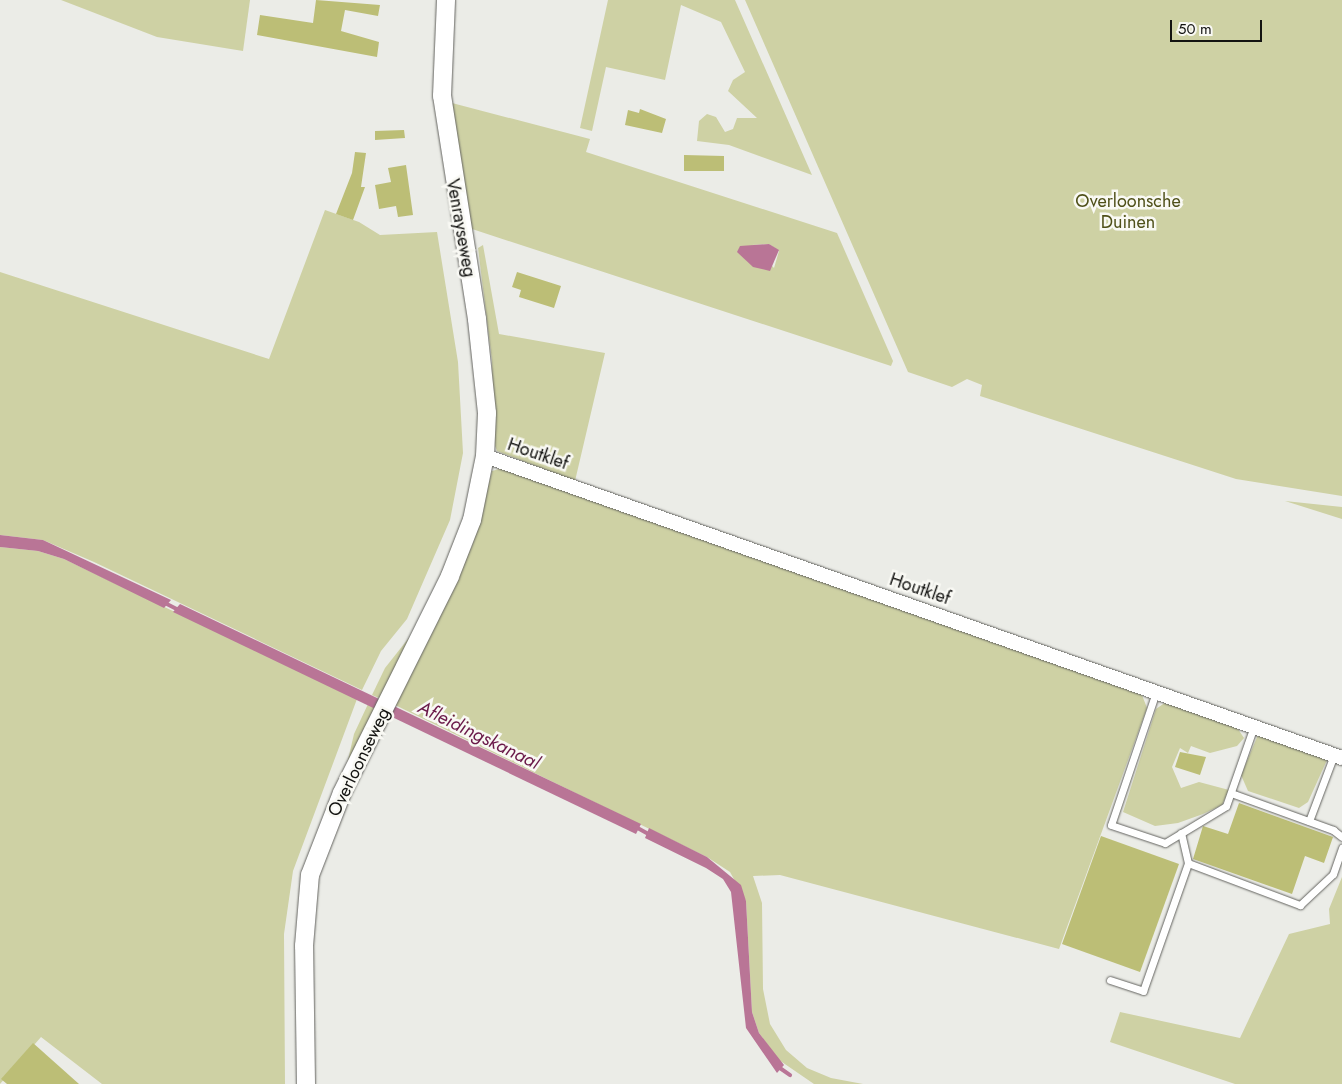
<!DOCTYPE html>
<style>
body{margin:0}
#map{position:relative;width:1342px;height:1084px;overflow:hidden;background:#ebece7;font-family:Jost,sans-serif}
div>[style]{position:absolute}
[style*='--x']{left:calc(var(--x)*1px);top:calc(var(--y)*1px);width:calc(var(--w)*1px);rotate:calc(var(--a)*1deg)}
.green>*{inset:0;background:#ced1a4}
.water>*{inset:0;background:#b97596}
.stream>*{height:4px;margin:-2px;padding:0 2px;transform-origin:2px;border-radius:2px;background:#b97596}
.building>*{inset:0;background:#bcbe76}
.roads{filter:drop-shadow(0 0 1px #63635f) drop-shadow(0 0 1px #63635f)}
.service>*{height:7px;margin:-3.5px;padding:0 3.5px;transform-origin:3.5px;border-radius:3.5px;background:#fff}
.minor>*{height:14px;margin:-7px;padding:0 7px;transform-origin:7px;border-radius:7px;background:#fff}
.tertiary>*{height:18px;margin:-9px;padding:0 9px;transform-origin:9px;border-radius:9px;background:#fff}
span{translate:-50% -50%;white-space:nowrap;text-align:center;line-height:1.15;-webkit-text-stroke:5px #f9f9f4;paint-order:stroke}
.park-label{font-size:18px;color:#4f5019}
.street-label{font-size:18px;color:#131311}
.water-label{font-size:19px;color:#6a1949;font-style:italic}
.scale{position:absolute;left:1170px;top:20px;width:92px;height:22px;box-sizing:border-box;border:2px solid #131311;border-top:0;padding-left:6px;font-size:15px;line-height:18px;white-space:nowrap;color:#131311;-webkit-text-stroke:4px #f9f9f4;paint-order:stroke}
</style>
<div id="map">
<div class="green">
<div style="clip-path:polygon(61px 0,250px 0,243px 51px,157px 37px)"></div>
<div style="clip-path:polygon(608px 0,735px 0,812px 175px,729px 145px,697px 141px,699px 121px,707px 114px,716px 117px,725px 132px,733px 129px,737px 118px,757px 118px,728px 91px,733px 80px,745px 72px,721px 22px,681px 5px,665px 80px,606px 67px,592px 131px,580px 128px)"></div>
<div style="clip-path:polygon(745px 0,1342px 0,1342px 496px,1236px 479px,980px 396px,982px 385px,967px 379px,952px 387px,908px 372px)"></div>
<div style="clip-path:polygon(evenodd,452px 103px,590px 139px,586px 152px,837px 233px,893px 361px,891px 366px,466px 227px,447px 104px,452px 103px,769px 244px,779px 251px,774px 268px,752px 245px,769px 244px)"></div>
<div style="clip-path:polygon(325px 210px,359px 222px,380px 235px,437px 232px,458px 362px,463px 453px,450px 520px,407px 619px,381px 651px,362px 690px,94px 562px,43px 540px,0 535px,0 272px,269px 359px)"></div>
<div style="clip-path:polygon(483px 245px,499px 334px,605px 353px,575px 481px,497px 451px,493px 441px,492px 361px,478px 248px)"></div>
<div style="clip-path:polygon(506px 467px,785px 563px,1142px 695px,1147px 708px,1059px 949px,780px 875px,753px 876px,762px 903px,763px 989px,770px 1024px,786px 1050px,807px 1068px,831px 1078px,863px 1084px,814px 1084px,779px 1060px,759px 1033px,752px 1012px,746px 901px,730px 872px,707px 857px,395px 705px,472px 546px,492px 471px)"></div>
<div style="clip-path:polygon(1285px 501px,1342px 507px,1342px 519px)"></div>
<div style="clip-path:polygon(0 547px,38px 551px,64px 559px,357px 699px,293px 871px,284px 934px,285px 1084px,102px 1084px,41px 1037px,0 1084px)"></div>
<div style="clip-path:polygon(419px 625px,381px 699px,372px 695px,385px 668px)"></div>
<div style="clip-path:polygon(1166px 702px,1226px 722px,1238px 729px,1244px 738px,1237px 746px,1210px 753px,1191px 746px,1188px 753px,1180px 748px,1172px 767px,1181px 788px,1199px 782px,1229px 790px,1222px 805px,1203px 814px,1178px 823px,1155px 826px,1123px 812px,1156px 709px)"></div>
<div style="clip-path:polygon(368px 704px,376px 708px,347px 764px,354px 734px)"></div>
<div style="clip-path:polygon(1258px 735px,1327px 760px,1308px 802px,1299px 808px,1248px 791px,1241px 775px)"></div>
<div style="clip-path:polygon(1342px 877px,1342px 1084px,1235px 1084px,1110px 1042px,1120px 1012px,1240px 1038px,1289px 934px,1330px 924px,1329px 909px)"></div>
</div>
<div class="water">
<div style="clip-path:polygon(769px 244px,779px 250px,770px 271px,753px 267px,737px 252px,740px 246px)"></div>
<div style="clip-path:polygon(0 535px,43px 540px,171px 600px,164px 608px,64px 559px,38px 551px,0 547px)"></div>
<div style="clip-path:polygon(180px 604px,641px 824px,636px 834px,173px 612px)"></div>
<div style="clip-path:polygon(649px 828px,707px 857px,741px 885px,746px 901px,752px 1012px,759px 1033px,784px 1065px,777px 1073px,746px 1028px,731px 892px,723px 879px,706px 868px,645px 838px)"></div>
</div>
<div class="stream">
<div style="--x:163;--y:602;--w:18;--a:27"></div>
<div style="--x:634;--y:826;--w:18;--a:29"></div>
<div style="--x:777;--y:1066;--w:16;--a:35"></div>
</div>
<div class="building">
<div style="clip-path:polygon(316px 0,380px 5px,378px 16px,345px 10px,341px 31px,379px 42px,377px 57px,257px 35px,260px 15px,313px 23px)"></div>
<div style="clip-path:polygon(640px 109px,666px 119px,662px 133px,625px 125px,628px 110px,639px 113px)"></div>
<div style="clip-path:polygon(404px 130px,405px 138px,375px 140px,375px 131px)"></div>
<div style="clip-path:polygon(355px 152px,366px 153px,361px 187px,365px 187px,353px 220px,336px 214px,352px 173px)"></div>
<div style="clip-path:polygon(684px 155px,724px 156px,724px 171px,684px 171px)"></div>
<div style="clip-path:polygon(406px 165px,413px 215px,398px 217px,396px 206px,379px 209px,375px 185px,391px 182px,388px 168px)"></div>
<div style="clip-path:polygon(517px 272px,561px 286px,554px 308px,519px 297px,521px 290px,512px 287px)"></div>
<div style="clip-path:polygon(1180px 752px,1206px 757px,1200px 775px,1175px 767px)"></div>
<div style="clip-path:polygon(1239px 803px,1333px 837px,1324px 863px,1305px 856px,1292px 894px,1193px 859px,1203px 826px,1228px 834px)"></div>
<div style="clip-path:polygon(1101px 836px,1179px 864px,1140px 972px,1062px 944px)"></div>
<div style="clip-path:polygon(33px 1043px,79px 1084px,7px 1084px,1px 1079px)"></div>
</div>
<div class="roads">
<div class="service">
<div style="--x:1156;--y:692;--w:140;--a:108.7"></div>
<div style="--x:1111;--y:825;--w:57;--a:18.4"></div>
<div style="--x:1165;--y:843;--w:71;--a:-31.2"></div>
<div style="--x:1226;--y:806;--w:85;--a:-70.7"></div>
<div style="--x:1231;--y:793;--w:109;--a:19.9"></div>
<div style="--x:1333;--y:830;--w:11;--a:38"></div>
<div style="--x:1309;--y:821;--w:71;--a:-69.3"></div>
<div style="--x:1188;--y:863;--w:120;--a:20.6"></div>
<div style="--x:1300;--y:905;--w:45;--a:-43.2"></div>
<div style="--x:1333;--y:874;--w:28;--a:-71"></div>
<div style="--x:1110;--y:980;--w:35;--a:18"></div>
<div style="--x:1143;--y:991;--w:136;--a:-70.6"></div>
<div style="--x:1188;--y:863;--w:31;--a:-103"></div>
</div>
<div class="minor">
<div style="--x:485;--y:456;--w:909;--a:19.41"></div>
</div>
<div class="tertiary">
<div style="--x:306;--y:1084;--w:138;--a:-90.8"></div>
<div style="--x:304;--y:946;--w:71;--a:-85.2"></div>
<div style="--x:310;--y:875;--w:88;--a:-68.7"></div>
<div style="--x:342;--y:793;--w:242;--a:-63.5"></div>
<div style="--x:450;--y:576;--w:60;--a:-68.6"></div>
<div style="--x:472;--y:520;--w:65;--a:-78.5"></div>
<div style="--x:485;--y:456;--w:43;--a:-87.3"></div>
<div style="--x:487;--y:413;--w:95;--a:-96.1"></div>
<div style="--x:477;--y:319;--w:226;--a:-98.9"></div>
<div style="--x:442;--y:96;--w:96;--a:-87.6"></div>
</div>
</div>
<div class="park-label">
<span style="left:1128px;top:212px">Overloonsche<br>Duinen</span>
</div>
<div class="street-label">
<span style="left:461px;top:228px;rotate:80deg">Venrayseweg</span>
<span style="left:538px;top:454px;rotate:19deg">Houtklef</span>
<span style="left:920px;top:589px;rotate:19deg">Houtklef</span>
<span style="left:359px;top:762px;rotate:-64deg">Overloonseweg</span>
</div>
<div class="water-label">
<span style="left:479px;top:735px;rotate:26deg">Afleidingskanaal</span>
</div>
<div class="scale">50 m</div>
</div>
